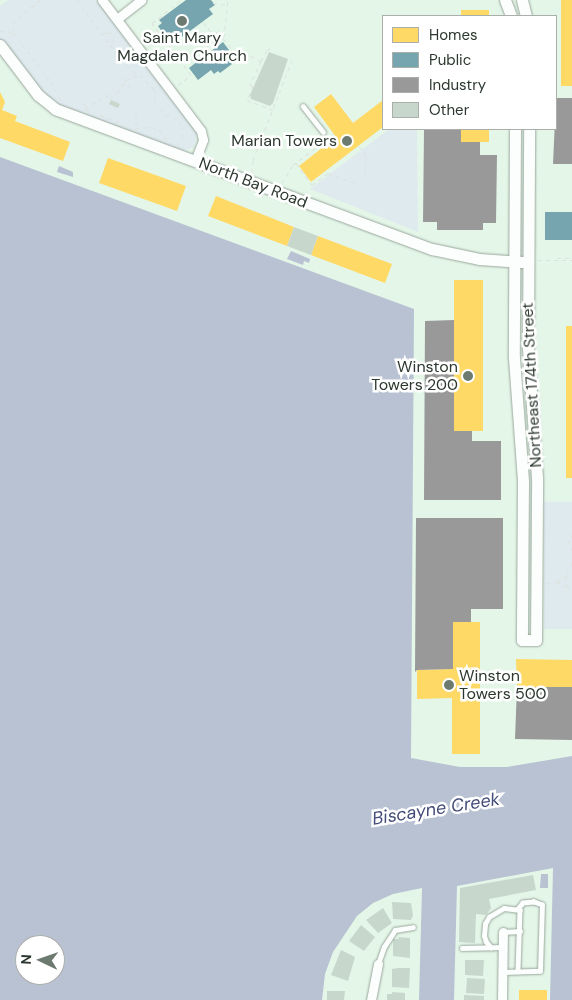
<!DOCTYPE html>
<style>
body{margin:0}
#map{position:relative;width:572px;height:1000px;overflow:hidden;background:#e4f6e8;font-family:"DM Sans",sans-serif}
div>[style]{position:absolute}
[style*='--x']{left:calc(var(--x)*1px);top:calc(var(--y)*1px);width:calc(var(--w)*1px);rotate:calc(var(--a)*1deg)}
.green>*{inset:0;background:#dfeaef}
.water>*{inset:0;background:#b8c2d3}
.homes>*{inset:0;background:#ffd966}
.public>*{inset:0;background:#76a5af}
.industry>*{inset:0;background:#999}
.building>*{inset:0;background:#c8d7cc}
.path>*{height:1px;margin-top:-0.5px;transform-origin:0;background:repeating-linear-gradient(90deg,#dce2de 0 4px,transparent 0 8px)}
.roads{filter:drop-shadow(0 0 1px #9aa79d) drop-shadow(0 0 1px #9aa79d)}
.service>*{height:4.5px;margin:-2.25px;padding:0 2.25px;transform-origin:2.25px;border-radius:2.25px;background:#fbfefc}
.minor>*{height:9px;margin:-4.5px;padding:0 4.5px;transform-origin:4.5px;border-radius:4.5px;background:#fbfefc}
.tertiary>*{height:11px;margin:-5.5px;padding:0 5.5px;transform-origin:5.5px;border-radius:5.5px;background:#fbfefc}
.dots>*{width:14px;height:14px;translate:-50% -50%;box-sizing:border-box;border:2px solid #fff;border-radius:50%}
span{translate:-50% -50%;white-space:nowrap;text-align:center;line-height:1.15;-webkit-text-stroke:5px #fff;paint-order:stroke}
.poi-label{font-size:16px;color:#2c382f}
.right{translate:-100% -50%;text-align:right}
.left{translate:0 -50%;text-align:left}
.street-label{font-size:16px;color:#2c382f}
.water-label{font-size:18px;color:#444d79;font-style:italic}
.legend{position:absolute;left:382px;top:15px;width:175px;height:115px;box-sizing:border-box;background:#fff;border:1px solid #abafac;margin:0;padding:6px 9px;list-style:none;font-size:15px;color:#2c382f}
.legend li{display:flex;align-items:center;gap:10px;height:25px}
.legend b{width:25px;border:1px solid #abafac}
.north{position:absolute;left:15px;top:935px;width:50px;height:50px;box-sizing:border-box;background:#fff;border:1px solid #abafac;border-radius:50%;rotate:273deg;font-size:14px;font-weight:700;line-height:20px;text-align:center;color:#2c382f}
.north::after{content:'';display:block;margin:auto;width:18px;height:22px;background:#6c7a70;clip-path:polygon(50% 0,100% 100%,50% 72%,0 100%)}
</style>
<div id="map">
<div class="green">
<div style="clip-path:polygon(8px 0,97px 0,197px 133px,194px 147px,182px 152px,51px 102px,0 40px,0 6px)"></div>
<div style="clip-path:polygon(389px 129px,417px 129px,418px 232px,310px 189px)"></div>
<div style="clip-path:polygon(544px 502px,572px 502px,572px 629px,544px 629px)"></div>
</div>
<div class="water">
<div style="clip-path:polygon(evenodd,0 157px,414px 309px,411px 758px,460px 767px,507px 767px,572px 756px,572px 1000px,550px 1000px,553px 868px,457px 886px,454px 1000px,419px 1000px,422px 888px,393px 894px,373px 903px,357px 916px,333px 952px,325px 974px,322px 1000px,0 1000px,0 157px,25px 945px,55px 945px,55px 975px,25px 975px,25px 945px)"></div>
<div style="clip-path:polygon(59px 166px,73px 172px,73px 177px,57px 172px)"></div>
<div style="clip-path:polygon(291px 251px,310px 259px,309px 263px,304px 261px,303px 265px,287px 259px)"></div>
<div style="clip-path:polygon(541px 874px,548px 874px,548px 888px,540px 888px)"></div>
</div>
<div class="homes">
<div style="clip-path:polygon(561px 0,572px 0,572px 86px,561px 86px)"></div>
<div style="clip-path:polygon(461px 10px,489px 10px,489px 16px,461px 16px)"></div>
<div style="clip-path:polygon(0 92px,5px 102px,2px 110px,17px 116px,15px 121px,70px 142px,63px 161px,0 138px)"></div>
<div style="clip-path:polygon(331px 94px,353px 123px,383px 100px,383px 127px,311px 182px,299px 166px,336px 137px,314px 107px)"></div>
<div style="clip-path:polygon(461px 129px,489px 129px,489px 142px,461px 142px)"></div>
<div style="clip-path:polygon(108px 158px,186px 186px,177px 211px,99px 183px)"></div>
<div style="clip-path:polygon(216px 196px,294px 227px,287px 246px,208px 216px)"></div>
<div style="clip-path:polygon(318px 236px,392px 264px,385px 283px,311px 255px)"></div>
<div style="clip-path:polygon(454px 280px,483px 280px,483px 431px,454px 431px)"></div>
<div style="clip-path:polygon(566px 326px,572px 326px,572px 478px,566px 478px)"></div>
<div style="clip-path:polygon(453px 622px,480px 622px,480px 754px,452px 754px,452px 698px,417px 699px,417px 670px,453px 669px)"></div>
<div style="clip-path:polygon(516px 659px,572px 660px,572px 687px,517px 687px)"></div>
<div style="clip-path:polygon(519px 990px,547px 990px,547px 1000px,519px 1000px)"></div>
</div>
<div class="public">
<div style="clip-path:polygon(186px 0,211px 0,215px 5px,209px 9px,213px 14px,175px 42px,173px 39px,169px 42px,158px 26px,162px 23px,159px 20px)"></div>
<div style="clip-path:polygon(223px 42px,232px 54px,227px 57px,232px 64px,220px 73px,218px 71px,214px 74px,211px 70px,198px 80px,189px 68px)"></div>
<div style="clip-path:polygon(545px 212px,572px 212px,572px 240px,545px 240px)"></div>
</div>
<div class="industry">
<div style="clip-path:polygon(556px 98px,572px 98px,572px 164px,553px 164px)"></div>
<div style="clip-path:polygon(424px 129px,461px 129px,461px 142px,480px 142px,480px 155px,497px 155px,496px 223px,483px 223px,483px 230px,437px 230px,437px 222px,423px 222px)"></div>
<div style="clip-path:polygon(454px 320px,454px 431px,472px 431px,472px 441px,501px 441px,501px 500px,424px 500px,425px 321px)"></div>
<div style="clip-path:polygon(416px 518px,503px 518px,503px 609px,471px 609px,471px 622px,453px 622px,453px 669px,417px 670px,415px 672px)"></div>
<div style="clip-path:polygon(517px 687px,572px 687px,572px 740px,515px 739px)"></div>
</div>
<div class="building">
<div style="clip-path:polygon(269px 52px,288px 59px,273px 103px,270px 106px,251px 99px,250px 95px)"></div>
<div style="clip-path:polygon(111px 100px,120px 104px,118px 108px,109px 104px)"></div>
<div style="clip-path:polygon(294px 227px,318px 236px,311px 255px,287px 246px)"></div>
<div style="clip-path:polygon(533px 875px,536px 890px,489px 899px,491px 908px,486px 915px,476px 914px,475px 943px,459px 942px,460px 888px)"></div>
<div style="clip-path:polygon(392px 902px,411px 903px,413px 915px,411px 920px,393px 919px)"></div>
<div style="clip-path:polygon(383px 908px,392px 923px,378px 933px,366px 920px)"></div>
<div style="clip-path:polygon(361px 925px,375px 937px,364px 951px,349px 941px)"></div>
<div style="clip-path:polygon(398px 937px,410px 938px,410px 958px,393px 956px,393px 939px,399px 939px)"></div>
<div style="clip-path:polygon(341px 950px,355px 957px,348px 981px,331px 975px)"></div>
<div style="clip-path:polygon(465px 960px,484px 960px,483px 976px,465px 975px)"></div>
<div style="clip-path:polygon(398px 968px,410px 968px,409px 988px,392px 987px,392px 969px)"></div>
<div style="clip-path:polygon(467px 978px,485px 979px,484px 994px,466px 993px)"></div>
<div style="clip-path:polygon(327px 991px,345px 991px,344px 1000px,327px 1000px)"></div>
<div style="clip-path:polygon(392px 992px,405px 993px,405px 1000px,387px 1000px,387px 994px,392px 994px)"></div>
<div style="clip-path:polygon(464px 995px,484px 996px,484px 1000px,464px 1000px)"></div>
</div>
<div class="path">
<div style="--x:40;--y:0;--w:32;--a:141"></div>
<div style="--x:15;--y:20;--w:12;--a:99"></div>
<div style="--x:13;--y:32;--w:63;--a:52.8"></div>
<div style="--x:51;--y:82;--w:21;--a:62"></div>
<div style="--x:77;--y:0;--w:74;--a:53.3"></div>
<div style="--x:121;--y:59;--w:23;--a:45"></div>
<div style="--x:213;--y:3;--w:14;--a:8"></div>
<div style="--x:203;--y:22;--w:14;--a:51"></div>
<div style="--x:0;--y:31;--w:13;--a:4"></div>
<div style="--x:218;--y:32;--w:26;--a:51"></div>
<div style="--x:234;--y:52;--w:17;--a:13"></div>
<div style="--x:251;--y:56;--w:11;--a:27"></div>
<div style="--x:261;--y:61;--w:26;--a:115"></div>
<div style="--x:250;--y:85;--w:3;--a:18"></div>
<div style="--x:253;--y:86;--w:15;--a:113"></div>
<div style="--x:247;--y:100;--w:28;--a:21"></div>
<div style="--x:103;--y:34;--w:5;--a:-22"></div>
<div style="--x:108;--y:32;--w:5;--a:22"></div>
<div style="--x:113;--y:34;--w:5;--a:79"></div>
<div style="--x:114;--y:39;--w:9;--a:126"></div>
<div style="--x:224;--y:37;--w:37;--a:-84"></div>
<div style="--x:201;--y:38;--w:16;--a:52"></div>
<div style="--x:168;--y:45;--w:27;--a:-126"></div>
<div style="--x:152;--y:23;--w:37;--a:-38"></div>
<div style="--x:148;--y:46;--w:20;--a:-41"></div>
<div style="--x:261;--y:61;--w:13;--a:-61"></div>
<div style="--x:267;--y:50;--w:4;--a:-27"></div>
<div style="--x:127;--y:64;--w:13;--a:-77"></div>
<div style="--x:124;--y:78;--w:11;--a:56"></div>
<div style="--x:178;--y:85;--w:16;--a:-38"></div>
<div style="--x:191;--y:75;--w:36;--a:-127"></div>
<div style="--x:169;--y:46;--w:57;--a:-16.2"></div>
<div style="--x:111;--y:96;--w:4;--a:76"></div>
<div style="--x:84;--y:102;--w:6;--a:81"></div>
<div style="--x:117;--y:102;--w:8;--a:-90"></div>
<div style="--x:89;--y:111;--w:5;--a:-143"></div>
<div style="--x:85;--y:108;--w:24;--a:-30"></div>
<div style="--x:106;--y:96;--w:11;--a:-15"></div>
<div style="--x:117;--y:93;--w:16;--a:-55"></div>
<div style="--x:126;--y:80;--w:15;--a:-20"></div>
<div style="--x:140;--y:75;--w:21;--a:45"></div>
<div style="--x:155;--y:90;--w:12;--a:90"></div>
<div style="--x:155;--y:102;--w:17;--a:50"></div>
<div style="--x:166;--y:115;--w:8;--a:7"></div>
<div style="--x:174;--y:116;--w:13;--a:51"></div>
<div style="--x:182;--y:126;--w:9;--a:84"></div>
<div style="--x:183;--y:135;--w:10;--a:114"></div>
<div style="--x:136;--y:114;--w:13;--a:90"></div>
<div style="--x:100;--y:115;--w:22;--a:21"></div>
<div style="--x:135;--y:128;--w:17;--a:-3"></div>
<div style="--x:152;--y:127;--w:8;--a:23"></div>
<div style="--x:159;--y:130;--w:13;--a:51"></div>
<div style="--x:359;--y:146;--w:11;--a:52"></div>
<div style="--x:366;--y:155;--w:26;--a:92"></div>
<div style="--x:296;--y:163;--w:27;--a:54"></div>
<div style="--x:312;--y:185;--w:20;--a:-37"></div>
<div style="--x:328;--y:173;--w:29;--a:20"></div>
<div style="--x:252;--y:172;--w:12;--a:-85"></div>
<div style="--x:253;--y:160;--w:107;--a:-68.7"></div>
<div style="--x:282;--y:183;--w:21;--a:-59"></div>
<div style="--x:293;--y:165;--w:51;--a:-37.1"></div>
<div style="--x:557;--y:258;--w:15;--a:0"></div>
<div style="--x:538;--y:260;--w:34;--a:0"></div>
<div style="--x:572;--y:535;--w:6;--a:121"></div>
<div style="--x:569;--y:540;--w:11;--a:75"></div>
<div style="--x:572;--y:563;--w:14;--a:115"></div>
<div style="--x:566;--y:576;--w:11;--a:80"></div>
<div style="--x:568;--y:587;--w:7;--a:56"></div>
<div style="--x:557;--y:582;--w:11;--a:-34"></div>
<div style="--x:547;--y:583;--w:10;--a:-6"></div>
<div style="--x:557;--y:582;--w:11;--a:27"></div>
</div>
<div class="roads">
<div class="service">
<div style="--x:303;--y:106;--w:33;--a:52"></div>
<div style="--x:503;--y:932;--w:17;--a:-3"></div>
<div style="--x:462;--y:948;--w:41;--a:-1.4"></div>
<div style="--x:491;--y:948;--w:8;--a:-130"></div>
<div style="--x:486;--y:942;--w:6;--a:-108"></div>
<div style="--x:484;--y:936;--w:12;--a:-85"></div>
<div style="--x:485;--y:924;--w:8;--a:-60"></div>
<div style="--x:489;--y:917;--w:17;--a:-31"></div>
<div style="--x:504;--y:908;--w:16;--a:7"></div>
<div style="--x:520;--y:910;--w:60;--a:91.9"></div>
<div style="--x:378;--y:964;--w:18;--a:-71"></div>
<div style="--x:384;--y:947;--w:20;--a:-57"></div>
<div style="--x:395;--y:930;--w:18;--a:-9"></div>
<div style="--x:503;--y:972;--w:37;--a:-2"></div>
<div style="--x:540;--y:971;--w:66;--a:-88.3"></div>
<div style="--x:542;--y:905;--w:9;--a:-159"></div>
<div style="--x:534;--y:902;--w:11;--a:175"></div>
<div style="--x:523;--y:903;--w:8;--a:130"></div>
</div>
<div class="minor">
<div style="--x:102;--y:0;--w:164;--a:52.9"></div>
<div style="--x:201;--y:131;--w:9;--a:77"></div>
<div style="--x:203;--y:140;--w:22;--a:111"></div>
<div style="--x:117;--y:19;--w:31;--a:-38"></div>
<div style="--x:371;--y:1000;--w:37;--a:-79"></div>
<div style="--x:502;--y:1000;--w:68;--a:-89.2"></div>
</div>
<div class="tertiary">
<div style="--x:505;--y:0;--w:17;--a:69"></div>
<div style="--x:522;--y:0;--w:16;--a:76"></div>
<div style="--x:0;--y:45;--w:63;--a:52.8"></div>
<div style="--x:38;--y:95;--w:22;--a:39"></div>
<div style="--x:55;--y:109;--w:402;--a:20.4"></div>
<div style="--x:432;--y:249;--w:48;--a:12"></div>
<div style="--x:479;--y:259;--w:43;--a:4"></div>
<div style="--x:515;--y:129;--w:229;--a:90.3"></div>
<div style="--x:514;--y:358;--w:124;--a:85.8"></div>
<div style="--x:523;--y:482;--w:158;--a:90.4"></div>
<div style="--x:522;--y:640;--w:14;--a:0"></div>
<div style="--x:536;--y:640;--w:162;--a:-89.6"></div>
<div style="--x:537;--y:478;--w:129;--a:-94"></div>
<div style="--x:528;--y:349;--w:220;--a:-89.7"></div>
</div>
</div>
<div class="dots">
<div style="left:182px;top:21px;background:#6c7a70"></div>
<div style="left:347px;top:141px;background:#6c7a70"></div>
<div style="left:468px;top:376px;background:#6c7a70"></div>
<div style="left:449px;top:685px;background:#6c7a70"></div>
</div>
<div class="poi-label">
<span style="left:182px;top:47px">Saint Mary<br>Magdalen Church</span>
<span class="right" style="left:337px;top:141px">Marian Towers</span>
<span class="right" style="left:458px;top:376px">Winston<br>Towers 200</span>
<span class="left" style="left:459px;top:685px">Winston<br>Towers 500</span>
</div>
<div class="street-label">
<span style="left:253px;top:183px;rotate:21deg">North Bay Road</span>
<span style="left:532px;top:385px;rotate:-93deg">Northeast 174th Street</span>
</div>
<div class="water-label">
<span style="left:436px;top:809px;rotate:-9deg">Biscayne Creek</span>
</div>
<ul class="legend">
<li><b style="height:14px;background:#ffd966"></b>Homes</li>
<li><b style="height:14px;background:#76a5af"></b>Public</li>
<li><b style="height:14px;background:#999"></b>Industry</li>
<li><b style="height:14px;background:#c8d7cc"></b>Other</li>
</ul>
<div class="north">N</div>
</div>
